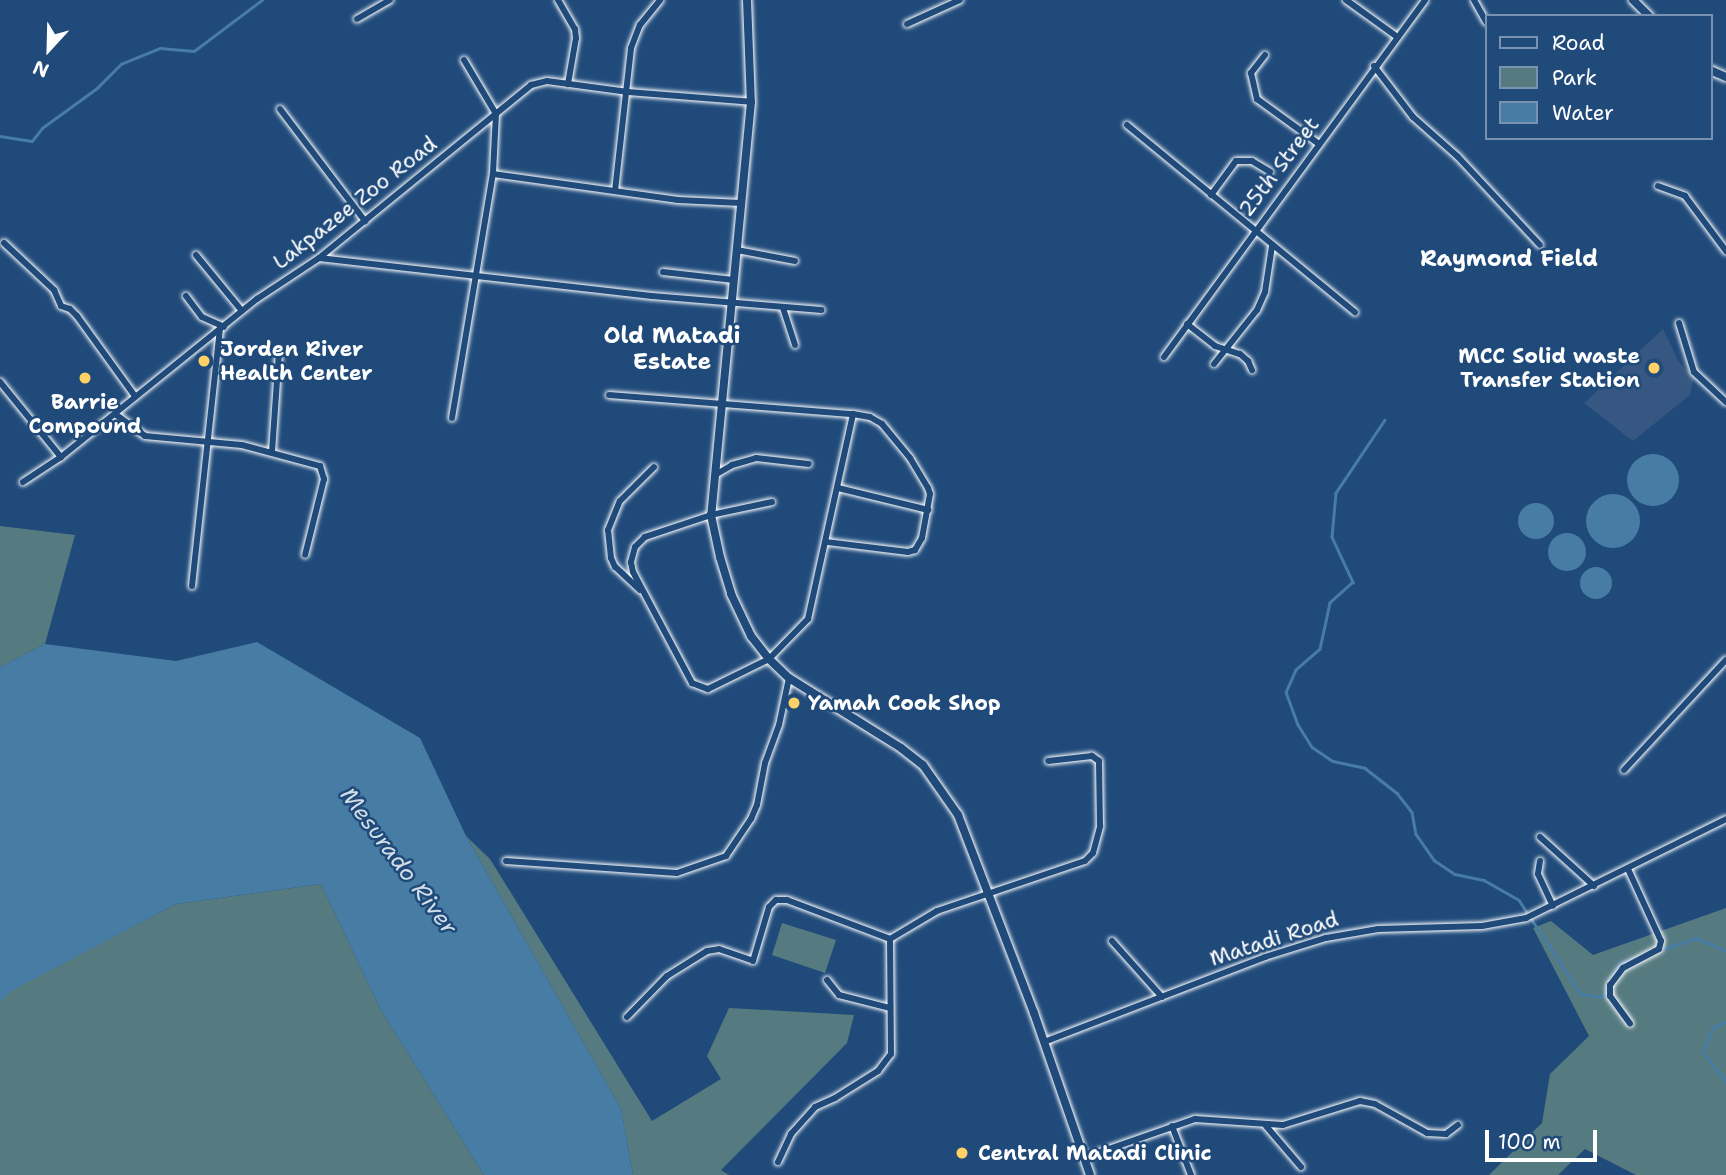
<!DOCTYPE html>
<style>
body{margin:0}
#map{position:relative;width:1726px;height:1175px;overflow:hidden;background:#1f4a7a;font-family:"Shantell Sans",sans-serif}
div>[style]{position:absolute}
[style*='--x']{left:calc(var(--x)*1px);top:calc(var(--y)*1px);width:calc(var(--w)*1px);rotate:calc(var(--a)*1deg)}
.built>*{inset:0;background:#365781}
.green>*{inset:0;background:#557b81}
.water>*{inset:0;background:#477ca5}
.round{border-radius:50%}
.stream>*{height:2.5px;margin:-1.25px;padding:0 1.25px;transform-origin:1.25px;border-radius:1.25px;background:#477ca5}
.roads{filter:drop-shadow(0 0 2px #fff) drop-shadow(0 0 2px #fff)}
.minor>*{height:6px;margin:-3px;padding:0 3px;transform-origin:3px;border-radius:3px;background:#1f4a7a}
.tertiary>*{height:8px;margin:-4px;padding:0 4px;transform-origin:4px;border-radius:4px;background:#1f4a7a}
.dots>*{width:19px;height:19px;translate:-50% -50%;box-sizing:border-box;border:4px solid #1f4a7a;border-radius:50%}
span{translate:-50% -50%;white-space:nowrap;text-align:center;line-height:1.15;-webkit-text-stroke:5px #1f4a7a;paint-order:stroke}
.street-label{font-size:21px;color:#fff}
.poi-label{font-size:21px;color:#fff;font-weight:700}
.left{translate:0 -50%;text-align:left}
.right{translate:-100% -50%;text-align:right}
.neighbourhood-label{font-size:23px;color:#fff;font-weight:700}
.water-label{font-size:23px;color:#d1dee8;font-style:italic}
.legend{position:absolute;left:1485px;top:14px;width:228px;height:126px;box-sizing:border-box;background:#1f4a7a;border:2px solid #7992af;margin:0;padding:9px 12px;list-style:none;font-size:21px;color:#fff}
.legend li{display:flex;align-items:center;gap:14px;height:35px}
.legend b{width:35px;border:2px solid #7992af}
.north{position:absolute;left:14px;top:14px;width:70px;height:70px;-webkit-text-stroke:5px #1f4a7a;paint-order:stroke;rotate:202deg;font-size:19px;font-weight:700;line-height:28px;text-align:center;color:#fff}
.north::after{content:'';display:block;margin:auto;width:24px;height:32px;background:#fff;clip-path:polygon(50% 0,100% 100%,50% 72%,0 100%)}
.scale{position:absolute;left:1485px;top:1130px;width:112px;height:32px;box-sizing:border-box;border:4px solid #fff;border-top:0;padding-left:9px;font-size:21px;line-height:24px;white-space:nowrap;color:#fff;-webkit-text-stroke:5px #1f4a7a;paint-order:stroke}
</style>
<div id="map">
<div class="built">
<div style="clip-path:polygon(1663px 329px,1679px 362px,1694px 377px,1690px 395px,1633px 441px,1584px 403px)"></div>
</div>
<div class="green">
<div style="clip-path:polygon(0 526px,75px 535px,45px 644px,0 667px)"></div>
<div style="clip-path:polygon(466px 836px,490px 859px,652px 1121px,721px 1079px,707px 1056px,729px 1008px,854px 1015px,847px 1043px,721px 1170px,729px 1175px,633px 1175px,621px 1109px)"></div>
<div style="clip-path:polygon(321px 884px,381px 1010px,484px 1175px,0 1175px,0 1002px,10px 991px,176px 904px)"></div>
<div style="clip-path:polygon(1726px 908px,1726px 1175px,1636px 1175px,1585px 1149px,1558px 1175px,1489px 1175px,1542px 1123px,1550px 1074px,1589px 1036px,1533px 928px,1551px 921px,1593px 955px)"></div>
<div style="clip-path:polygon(782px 923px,836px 940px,825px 973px,772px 955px)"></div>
</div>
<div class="water">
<div class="round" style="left:1627px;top:454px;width:52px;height:52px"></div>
<div class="round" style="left:1586px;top:494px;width:54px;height:54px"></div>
<div class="round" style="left:1518px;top:503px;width:36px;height:36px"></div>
<div class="round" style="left:1548px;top:533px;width:38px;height:38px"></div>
<div class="round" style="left:1580px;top:567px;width:32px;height:32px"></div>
<div style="clip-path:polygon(257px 642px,420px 738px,466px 836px,621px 1109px,633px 1175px,484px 1175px,381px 1010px,321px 884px,176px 904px,11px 991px,0 1002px,0 667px,45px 644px,176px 661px)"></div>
</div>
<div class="stream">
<div style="--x:0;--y:136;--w:32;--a:9"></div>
<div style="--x:32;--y:141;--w:16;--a:-52"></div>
<div style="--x:42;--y:128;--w:68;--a:-36"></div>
<div style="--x:97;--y:88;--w:34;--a:-45"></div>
<div style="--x:121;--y:64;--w:42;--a:-22.3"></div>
<div style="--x:160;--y:48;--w:34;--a:5"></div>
<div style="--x:194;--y:51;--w:85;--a:-36.9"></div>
<div style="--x:1385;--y:420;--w:88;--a:123.9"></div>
<div style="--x:1336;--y:493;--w:44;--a:95.2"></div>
<div style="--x:1332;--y:537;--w:50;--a:65"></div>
<div style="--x:1353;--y:582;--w:31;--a:138"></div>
<div style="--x:1330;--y:603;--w:47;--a:102.3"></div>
<div style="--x:1320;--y:649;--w:32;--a:139"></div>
<div style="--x:1296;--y:670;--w:24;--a:114"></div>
<div style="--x:1286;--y:692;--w:33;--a:70"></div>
<div style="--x:1297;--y:723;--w:28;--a:58"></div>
<div style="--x:1312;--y:747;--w:25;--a:34"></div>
<div style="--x:1333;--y:761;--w:33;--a:12"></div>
<div style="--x:1365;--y:768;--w:41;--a:38"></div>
<div style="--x:1397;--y:793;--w:24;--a:52"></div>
<div style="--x:1412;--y:812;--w:22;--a:80"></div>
<div style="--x:1416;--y:834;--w:32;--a:55"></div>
<div style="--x:1434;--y:860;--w:25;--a:34"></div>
<div style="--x:1455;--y:874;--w:30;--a:12"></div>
<div style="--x:1484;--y:880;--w:40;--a:29.7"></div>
<div style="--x:1519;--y:900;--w:113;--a:56.6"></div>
<div style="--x:1581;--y:994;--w:21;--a:8"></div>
<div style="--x:1602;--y:997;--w:38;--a:-63"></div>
<div style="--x:1619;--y:963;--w:22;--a:-18"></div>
<div style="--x:1660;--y:950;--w:39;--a:-18"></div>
<div style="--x:1697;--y:938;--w:32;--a:24"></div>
<div style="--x:1726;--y:1022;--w:13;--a:157"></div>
<div style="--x:1714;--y:1027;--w:27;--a:114"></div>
<div style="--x:1703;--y:1052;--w:37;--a:52"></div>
</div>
<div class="roads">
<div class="minor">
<div style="--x:558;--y:0;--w:34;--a:60"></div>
<div style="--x:575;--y:29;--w:9;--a:84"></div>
<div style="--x:576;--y:38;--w:47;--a:99.9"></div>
<div style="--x:1346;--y:0;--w:62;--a:35.8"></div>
<div style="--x:1474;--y:0;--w:25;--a:61"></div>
<div style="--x:357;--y:19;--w:38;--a:-30"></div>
<div style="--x:907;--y:24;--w:58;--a:-24.4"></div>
<div style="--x:1265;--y:55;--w:23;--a:128"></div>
<div style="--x:1251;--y:73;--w:27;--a:77"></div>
<div style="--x:1257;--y:99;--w:77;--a:36"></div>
<div style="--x:464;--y:60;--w:63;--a:59.3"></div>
<div style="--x:496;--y:114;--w:60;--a:92.9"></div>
<div style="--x:493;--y:174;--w:187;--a:8"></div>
<div style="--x:678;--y:200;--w:63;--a:2.7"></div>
<div style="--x:1374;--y:66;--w:64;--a:52.6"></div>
<div style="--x:1413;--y:117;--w:60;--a:41.6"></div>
<div style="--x:1458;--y:157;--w:120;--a:47"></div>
<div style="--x:280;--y:109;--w:141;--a:52.8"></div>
<div style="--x:1127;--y:125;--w:295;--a:39.4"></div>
<div style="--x:1658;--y:186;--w:29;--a:20"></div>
<div style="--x:1685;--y:196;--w:69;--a:53.3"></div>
<div style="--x:615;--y:191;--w:144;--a:-83.6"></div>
<div style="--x:631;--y:48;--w:25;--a:-69"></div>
<div style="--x:640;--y:25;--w:32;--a:-51"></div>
<div style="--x:1211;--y:195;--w:42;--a:-53.7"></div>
<div style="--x:1236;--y:161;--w:16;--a:0"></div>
<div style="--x:1252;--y:161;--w:21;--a:31"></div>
<div style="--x:4;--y:243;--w:69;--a:43.2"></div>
<div style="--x:54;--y:290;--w:17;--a:66"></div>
<div style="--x:61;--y:306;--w:9;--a:18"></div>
<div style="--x:70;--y:309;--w:10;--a:45"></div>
<div style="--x:77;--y:316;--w:99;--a:54.1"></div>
<div style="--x:737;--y:250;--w:59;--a:10.7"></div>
<div style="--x:196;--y:255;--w:72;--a:50.6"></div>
<div style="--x:319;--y:258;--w:335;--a:6.5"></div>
<div style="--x:652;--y:296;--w:170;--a:4.7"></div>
<div style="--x:663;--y:272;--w:71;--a:6.4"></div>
<div style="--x:186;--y:296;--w:26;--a:53"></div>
<div style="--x:202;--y:317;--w:24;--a:24"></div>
<div style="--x:783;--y:308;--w:39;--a:72"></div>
<div style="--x:1679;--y:323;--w:51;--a:73"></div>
<div style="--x:1694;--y:372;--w:44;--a:43.2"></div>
<div style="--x:1187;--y:324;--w:36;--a:38"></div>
<div style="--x:1215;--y:346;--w:26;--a:18"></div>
<div style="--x:1240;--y:354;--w:11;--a:41"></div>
<div style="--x:1248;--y:361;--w:10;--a:66"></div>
<div style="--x:1164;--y:357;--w:442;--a:-53.8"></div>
<div style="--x:1214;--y:364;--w:69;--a:-51.5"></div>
<div style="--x:1257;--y:310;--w:20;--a:-66"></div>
<div style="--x:1265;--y:292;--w:47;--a:-81.3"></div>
<div style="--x:0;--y:382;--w:97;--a:50.9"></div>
<div style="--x:609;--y:395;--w:245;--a:4.5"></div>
<div style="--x:115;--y:414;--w:37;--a:36"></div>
<div style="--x:145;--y:436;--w:97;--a:5.3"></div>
<div style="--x:242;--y:445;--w:81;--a:15.1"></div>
<div style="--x:320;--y:466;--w:14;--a:73"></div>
<div style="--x:324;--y:479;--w:78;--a:104"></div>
<div style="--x:452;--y:418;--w:247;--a:-80.5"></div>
<div style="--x:272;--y:452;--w:101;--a:-86"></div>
<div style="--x:715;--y:475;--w:20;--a:-30"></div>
<div style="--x:732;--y:465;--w:25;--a:-16"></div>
<div style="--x:756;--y:458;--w:53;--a:6.5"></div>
<div style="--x:23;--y:482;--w:45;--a:-33.3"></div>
<div style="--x:61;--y:457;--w:252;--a:-38.9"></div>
<div style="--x:257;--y:299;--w:74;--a:-33.5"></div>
<div style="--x:319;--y:258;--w:274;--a:-39.2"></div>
<div style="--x:531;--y:85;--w:16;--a:-14"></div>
<div style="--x:547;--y:81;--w:82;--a:7.7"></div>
<div style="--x:628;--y:92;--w:123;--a:4.6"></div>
<div style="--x:838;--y:488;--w:93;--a:13.7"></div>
<div style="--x:772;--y:502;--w:62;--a:168"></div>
<div style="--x:711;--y:515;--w:70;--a:161.6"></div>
<div style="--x:645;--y:537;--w:14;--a:135"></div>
<div style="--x:635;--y:547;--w:16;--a:105"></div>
<div style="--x:631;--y:562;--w:10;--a:79"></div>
<div style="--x:633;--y:572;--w:126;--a:62"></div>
<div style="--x:692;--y:683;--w:17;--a:21"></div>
<div style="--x:708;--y:689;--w:68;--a:-26.2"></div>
<div style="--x:769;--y:659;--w:56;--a:-45.7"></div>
<div style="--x:808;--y:619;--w:210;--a:-77.6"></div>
<div style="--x:853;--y:414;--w:17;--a:10"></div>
<div style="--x:870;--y:417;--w:14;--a:30"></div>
<div style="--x:882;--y:424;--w:44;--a:50.5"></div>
<div style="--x:910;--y:458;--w:35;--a:59"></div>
<div style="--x:928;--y:488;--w:6;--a:72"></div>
<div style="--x:930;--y:494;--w:45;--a:100.3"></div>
<div style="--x:922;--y:538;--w:14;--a:120"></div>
<div style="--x:915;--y:550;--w:7;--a:164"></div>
<div style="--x:908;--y:552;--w:83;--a:-173"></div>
<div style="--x:192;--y:586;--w:258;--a:-83.8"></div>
<div style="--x:640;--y:590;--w:34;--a:-137"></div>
<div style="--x:615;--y:567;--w:10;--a:-114"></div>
<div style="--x:611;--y:558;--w:28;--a:-96"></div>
<div style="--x:608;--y:530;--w:31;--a:-68"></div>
<div style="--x:620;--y:501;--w:48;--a:-45"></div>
<div style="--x:1624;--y:770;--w:150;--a:-47.2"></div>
<div style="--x:1540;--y:837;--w:73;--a:42.2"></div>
<div style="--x:506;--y:861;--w:171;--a:4"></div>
<div style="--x:677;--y:873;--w:52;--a:-19.1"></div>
<div style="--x:726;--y:856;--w:45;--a:-56"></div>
<div style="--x:751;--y:819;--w:15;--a:-67"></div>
<div style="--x:757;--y:805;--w:43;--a:-79.2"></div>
<div style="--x:765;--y:763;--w:40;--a:-69.8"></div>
<div style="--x:779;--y:725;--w:48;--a:-78"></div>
<div style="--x:1540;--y:861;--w:13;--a:99"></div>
<div style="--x:1538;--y:874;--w:35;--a:65"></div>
<div style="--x:1628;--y:869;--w:79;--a:65.4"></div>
<div style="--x:1661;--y:941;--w:8;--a:104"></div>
<div style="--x:1659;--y:949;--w:41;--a:152.2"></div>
<div style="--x:1623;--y:968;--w:21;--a:127"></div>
<div style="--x:1610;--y:985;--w:11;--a:90"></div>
<div style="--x:1610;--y:996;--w:34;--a:54"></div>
<div style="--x:1112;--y:941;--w:75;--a:48.2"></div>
<div style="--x:827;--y:980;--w:19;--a:51"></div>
<div style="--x:839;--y:995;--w:53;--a:14.3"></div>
<div style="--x:627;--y:1017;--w:57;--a:-45.7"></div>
<div style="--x:667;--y:976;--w:47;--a:-32"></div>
<div style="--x:707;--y:951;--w:12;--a:-9"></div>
<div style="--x:719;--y:949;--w:36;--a:19"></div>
<div style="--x:753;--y:961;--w:56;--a:-73.5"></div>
<div style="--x:769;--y:907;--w:10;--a:-45"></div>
<div style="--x:776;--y:900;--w:11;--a:0"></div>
<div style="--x:787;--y:900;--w:110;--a:20.7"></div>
<div style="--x:890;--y:939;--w:55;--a:-30.8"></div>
<div style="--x:937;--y:911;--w:156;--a:-18.7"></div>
<div style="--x:1085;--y:861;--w:11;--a:-45"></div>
<div style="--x:1093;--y:853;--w:28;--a:-75"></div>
<div style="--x:1100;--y:826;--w:65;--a:-90.9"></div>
<div style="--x:1099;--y:761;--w:9;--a:-144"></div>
<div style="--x:1092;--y:756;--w:44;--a:173.5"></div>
<div style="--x:1044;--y:1042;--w:237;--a:-21"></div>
<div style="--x:1265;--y:957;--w:64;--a:-17.3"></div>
<div style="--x:1326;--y:938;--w:53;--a:-9.8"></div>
<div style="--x:1378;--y:929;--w:104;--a:-1.7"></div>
<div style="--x:1482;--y:926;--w:45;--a:-10.3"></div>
<div style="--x:1526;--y:918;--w:223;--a:-26.3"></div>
<div style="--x:1172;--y:1126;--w:53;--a:68.8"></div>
<div style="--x:1266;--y:1126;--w:54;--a:49.5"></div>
<div style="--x:1083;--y:1158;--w:119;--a:-19.2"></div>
<div style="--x:1195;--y:1119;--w:88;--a:3.9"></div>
<div style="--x:1283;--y:1125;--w:81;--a:-17.3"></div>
<div style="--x:1360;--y:1101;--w:15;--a:11"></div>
<div style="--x:1375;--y:1104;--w:60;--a:29.1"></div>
<div style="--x:1427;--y:1133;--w:19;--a:3"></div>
<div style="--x:1446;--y:1134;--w:15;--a:-37"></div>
<div style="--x:778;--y:1162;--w:31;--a:-65"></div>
<div style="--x:791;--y:1134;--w:36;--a:-48"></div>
<div style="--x:815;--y:1107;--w:22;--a:-24"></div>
<div style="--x:835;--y:1098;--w:51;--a:-32.1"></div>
<div style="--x:878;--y:1071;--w:21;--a:-53"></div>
<div style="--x:891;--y:1054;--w:115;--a:-90.5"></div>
</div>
<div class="tertiary">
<div style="--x:747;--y:0;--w:102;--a:87.8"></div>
<div style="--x:751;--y:102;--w:415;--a:95.5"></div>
<div style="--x:711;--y:515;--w:43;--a:77.9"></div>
<div style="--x:720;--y:557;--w:39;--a:73"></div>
<div style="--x:731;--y:594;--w:47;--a:64.5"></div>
<div style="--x:751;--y:636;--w:29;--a:52"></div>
<div style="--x:769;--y:659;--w:28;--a:44"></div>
<div style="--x:789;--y:678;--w:132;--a:32"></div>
<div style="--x:901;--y:748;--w:28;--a:38"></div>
<div style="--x:923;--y:765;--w:61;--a:55"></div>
<div style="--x:958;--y:815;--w:212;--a:69"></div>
<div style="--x:1034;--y:1013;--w:171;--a:70.9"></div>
<div style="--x:1633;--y:0;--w:23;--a:45"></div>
<div style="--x:1710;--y:70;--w:17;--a:24"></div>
</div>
</div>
<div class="dots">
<div style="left:204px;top:361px;background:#ffd166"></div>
<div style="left:1654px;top:368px;background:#ffd166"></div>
<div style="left:85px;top:378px;background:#ffd166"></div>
<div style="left:794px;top:703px;background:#ffd166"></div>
<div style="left:962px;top:1153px;background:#ffd166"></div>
</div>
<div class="street-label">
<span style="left:1279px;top:167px;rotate:-53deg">25th Street</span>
<span style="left:355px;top:203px;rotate:-38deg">Lakpazee Zoo Road</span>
<span style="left:1274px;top:939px;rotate:-18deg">Matadi Road</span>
</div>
<div class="poi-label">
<span class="left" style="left:220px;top:361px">Jorden River<br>Health Center</span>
<span class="right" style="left:1640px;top:368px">MCC Solid waste<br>Transfer Station</span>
<span style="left:85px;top:414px">Barrie<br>Compound</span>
<span class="left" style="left:808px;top:703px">Yamah Cook Shop</span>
<span class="left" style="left:978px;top:1153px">Central Matadi Clinic</span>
</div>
<div class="neighbourhood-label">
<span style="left:1509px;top:258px">Raymond Field</span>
<span style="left:672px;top:348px">Old Matadi<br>Estate</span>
</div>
<div class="water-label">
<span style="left:399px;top:861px;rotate:53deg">Mesurado River</span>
</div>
<ul class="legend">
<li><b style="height:9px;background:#1f4a7a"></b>Road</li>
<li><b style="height:19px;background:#557b81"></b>Park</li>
<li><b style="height:19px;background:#477ca5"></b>Water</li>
</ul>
<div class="north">N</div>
<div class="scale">100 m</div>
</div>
